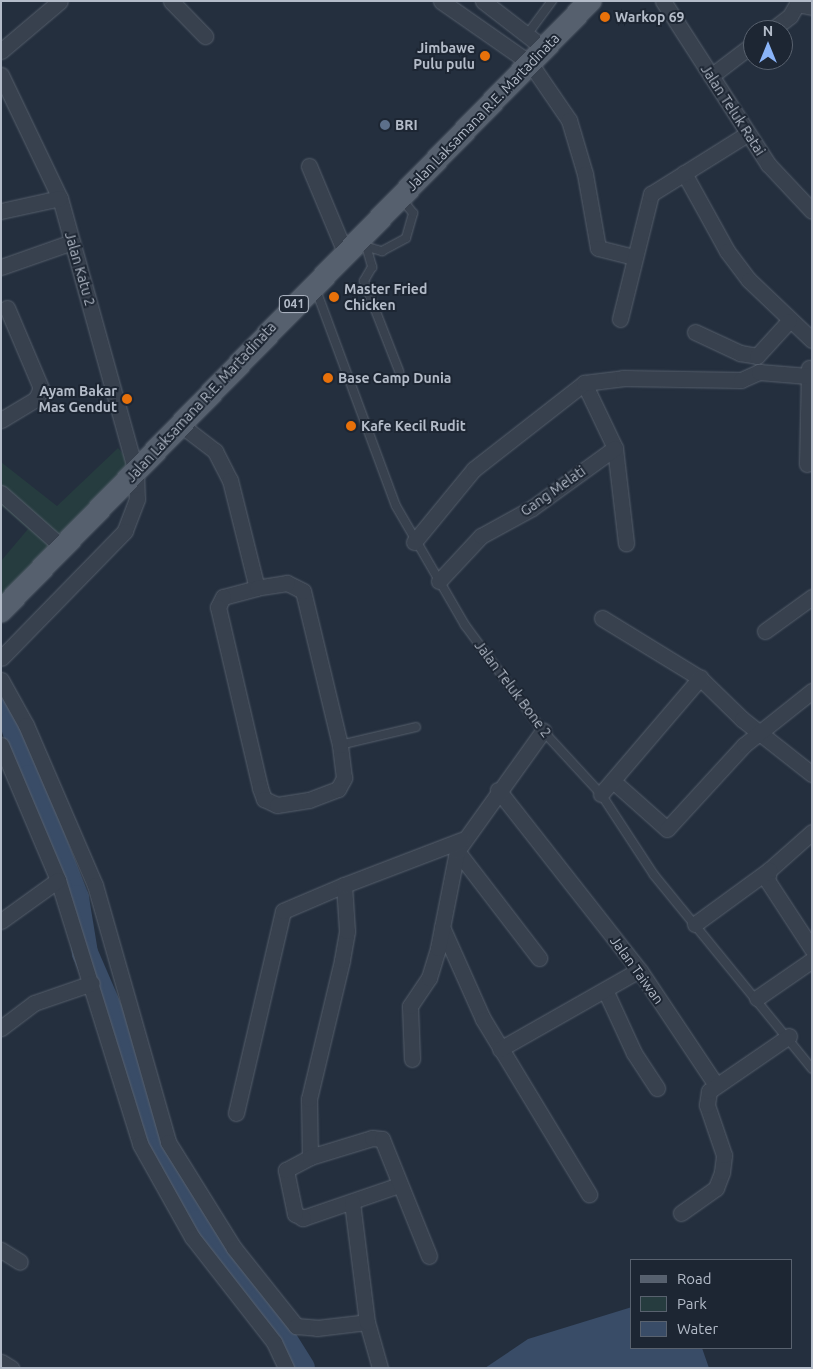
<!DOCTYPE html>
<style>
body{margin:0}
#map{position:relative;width:813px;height:1369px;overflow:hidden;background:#242f3e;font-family:Ubuntu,sans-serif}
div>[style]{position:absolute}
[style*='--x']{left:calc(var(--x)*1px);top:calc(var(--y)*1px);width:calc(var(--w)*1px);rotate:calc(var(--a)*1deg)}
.green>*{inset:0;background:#263c3f}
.water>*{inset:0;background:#394c67}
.river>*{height:26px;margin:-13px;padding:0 13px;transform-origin:13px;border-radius:13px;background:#394c67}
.roads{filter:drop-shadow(0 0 1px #565f6c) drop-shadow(0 0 1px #565f6c)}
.service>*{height:8px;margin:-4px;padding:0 4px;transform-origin:4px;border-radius:4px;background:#38414e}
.minor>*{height:15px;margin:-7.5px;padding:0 7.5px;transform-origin:7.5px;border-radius:7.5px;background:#38414e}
.primary>*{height:22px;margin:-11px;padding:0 11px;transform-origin:11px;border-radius:11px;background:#56606e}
.dots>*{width:14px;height:14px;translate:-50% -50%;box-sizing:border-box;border:2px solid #1d2633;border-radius:50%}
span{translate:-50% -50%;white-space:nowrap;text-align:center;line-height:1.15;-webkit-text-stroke:4px #1d2633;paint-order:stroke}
.shield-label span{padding:1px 4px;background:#1d2633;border:1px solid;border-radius:4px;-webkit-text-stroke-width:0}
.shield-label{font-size:12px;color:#b4bcc9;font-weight:700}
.poi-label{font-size:14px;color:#b4bcc9;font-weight:700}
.left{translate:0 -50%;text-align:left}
.right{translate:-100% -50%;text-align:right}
.street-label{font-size:14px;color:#b4bcc9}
.frame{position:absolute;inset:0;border:2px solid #b4bcc9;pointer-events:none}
.legend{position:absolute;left:630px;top:1259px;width:162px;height:90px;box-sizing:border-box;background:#1d2633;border:1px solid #59626f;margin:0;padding:6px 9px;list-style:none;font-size:15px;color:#b4bcc9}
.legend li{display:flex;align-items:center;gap:10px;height:25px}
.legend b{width:25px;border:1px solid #59626f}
.north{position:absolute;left:743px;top:20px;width:50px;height:50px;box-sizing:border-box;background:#1d2633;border:1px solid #59626f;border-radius:50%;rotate:0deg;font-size:14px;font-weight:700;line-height:20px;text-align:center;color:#b4bcc9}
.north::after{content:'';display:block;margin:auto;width:18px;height:22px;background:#8ab4f8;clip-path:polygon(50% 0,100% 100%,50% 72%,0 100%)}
</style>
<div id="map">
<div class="green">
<div style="clip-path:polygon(118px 448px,132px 465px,1px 599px,1px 561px,28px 529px,1px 505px,1px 462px,57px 506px)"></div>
</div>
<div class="water">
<div style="clip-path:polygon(632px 1307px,632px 1348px,702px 1348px,709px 1368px,485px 1368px,528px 1339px)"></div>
</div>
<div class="river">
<div style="--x:1;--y:708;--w:19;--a:51"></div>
<div style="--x:13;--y:723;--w:57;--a:73.8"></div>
<div style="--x:29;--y:778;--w:129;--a:68.6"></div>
<div style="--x:76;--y:898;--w:56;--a:80.7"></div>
<div style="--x:85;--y:953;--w:123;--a:66.6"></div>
<div style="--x:134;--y:1066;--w:88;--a:76.1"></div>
<div style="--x:155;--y:1151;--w:83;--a:59.7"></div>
<div style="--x:197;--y:1223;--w:100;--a:51.1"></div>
<div style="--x:260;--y:1301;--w:79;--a:57.9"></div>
</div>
<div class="roads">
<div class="service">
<div style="--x:526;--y:36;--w:44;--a:-53.4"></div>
<div style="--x:364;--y:246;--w:19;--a:16"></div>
<div style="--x:382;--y:251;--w:27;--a:-28"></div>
<div style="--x:406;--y:238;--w:26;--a:-74"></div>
<div style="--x:413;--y:213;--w:19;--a:-129"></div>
<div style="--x:367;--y:249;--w:19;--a:74"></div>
<div style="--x:372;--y:267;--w:16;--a:120"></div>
<div style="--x:364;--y:281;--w:97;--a:68.7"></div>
<div style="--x:316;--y:290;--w:230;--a:69.7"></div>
<div style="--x:396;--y:506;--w:138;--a:59.9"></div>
<div style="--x:465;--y:625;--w:132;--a:53.7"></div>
<div style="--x:543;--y:731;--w:86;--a:47.4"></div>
<div style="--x:601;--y:794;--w:97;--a:56.8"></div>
<div style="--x:654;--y:875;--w:250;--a:50.8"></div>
<div style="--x:340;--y:745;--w:78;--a:-13.3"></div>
</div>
<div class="minor">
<div style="--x:171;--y:1;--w:49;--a:45.8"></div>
<div style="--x:441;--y:1;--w:108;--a:34.9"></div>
<div style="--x:530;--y:63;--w:69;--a:55.6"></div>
<div style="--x:569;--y:120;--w:56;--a:73.5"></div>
<div style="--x:585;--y:174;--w:75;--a:80"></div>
<div style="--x:598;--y:248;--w:37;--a:14"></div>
<div style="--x:483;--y:1;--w:78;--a:37.7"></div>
<div style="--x:663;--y:1;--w:194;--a:57.2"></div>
<div style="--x:768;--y:164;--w:64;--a:46.9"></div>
<div style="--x:772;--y:30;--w:23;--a:-38"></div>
<div style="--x:790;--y:16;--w:14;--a:-60"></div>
<div style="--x:797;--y:4;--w:15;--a:11"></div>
<div style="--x:1;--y:51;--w:77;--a:-40.3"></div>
<div style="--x:1;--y:75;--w:136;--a:64.4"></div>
<div style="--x:60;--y:198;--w:284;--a:74.5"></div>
<div style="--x:136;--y:472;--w:27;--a:88"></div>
<div style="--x:137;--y:499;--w:34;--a:111"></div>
<div style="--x:125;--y:531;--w:177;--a:134.3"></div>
<div style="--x:711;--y:76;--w:53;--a:-37.3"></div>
<div style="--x:309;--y:166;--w:93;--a:67.3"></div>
<div style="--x:684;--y:173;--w:89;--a:61.1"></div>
<div style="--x:727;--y:251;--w:36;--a:53"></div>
<div style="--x:749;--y:280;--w:87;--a:43.6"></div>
<div style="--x:1;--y:211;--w:60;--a:-12.4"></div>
<div style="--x:1;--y:267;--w:75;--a:-19.4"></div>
<div style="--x:620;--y:319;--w:129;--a:-76.1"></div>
<div style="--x:651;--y:194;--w:113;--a:-32"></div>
<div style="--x:695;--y:332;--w:50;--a:25"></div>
<div style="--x:740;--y:353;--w:17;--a:10"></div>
<div style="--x:757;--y:356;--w:47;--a:-47.6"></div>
<div style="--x:584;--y:383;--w:72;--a:64.5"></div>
<div style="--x:615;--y:448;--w:96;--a:83.4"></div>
<div style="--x:1;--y:420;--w:41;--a:-31"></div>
<div style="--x:36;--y:399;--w:12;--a:-66"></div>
<div style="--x:41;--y:388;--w:87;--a:-113"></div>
<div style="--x:181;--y:425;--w:43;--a:37.4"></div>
<div style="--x:215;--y:451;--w:33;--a:63"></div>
<div style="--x:230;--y:480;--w:111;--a:76"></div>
<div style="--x:257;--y:588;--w:35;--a:165"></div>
<div style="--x:223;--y:597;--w:11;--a:117"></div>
<div style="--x:218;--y:607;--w:186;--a:76.9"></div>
<div style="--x:260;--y:788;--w:12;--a:70"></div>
<div style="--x:264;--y:799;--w:14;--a:25"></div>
<div style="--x:277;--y:805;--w:32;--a:-9"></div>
<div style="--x:309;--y:800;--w:31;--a:-21"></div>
<div style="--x:338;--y:789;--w:13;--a:-61"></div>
<div style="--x:344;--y:778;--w:33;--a:-97"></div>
<div style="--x:340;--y:745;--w:158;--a:-103.5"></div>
<div style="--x:303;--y:591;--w:18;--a:-153"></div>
<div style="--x:287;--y:583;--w:30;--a:171"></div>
<div style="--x:807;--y:464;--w:96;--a:-88.8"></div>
<div style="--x:1;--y:493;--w:80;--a:41.5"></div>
<div style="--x:414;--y:542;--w:94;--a:-50.6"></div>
<div style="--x:474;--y:469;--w:140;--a:-38"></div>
<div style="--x:584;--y:383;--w:39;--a:-7"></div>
<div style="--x:623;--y:378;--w:118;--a:1"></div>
<div style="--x:741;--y:380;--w:20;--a:-24"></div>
<div style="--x:759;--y:372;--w:49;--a:4.7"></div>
<div style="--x:439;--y:581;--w:62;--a:-47"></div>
<div style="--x:481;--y:536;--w:58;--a:-28.8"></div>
<div style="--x:532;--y:508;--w:102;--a:-35.9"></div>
<div style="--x:602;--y:618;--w:115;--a:31.5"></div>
<div style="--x:700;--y:678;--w:59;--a:44.3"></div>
<div style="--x:742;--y:719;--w:89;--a:38.2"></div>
<div style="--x:765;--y:631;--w:58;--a:-35.9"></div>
<div style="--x:1;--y:680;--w:51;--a:60.9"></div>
<div style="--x:26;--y:725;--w:174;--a:66.7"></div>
<div style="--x:95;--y:885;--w:267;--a:74.1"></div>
<div style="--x:168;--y:1142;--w:125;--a:58.1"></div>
<div style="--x:234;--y:1248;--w:100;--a:51.5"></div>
<div style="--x:296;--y:1326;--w:21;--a:5"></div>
<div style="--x:317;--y:1328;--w:50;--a:-6.8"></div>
<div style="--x:367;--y:1322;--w:48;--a:74.2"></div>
<div style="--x:1;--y:745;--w:147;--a:67.1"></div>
<div style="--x:58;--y:880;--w:276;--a:72.7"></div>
<div style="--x:140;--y:1144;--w:107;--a:60.8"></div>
<div style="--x:192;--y:1237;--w:133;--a:52"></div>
<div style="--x:274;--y:1342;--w:29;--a:65"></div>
<div style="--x:613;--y:781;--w:72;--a:41.6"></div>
<div style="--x:667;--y:829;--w:114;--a:-47.5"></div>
<div style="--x:744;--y:745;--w:87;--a:-38.5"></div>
<div style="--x:498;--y:790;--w:230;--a:51.9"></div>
<div style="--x:640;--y:971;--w:137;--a:56.3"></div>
<div style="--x:601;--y:794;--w:153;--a:-49.5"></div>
<div style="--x:812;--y:832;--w:57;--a:138.5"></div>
<div style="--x:769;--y:870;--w:10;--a:101"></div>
<div style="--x:767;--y:880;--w:82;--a:56.9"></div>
<div style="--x:457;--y:851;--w:135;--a:52.5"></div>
<div style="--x:1;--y:921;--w:70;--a:-35.7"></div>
<div style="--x:695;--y:924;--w:92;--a:-36.1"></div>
<div style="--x:442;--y:927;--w:101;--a:66"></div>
<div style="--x:483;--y:1019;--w:205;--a:58.8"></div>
<div style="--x:606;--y:992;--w:67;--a:65.3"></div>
<div style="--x:634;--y:1053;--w:42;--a:56.7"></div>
<div style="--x:757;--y:998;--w:67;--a:-34.6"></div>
<div style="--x:1;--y:1028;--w:41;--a:-37.1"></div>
<div style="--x:34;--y:1003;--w:61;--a:-19"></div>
<div style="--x:500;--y:1049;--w:160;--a:-29.6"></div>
<div style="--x:412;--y:1059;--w:53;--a:-92.2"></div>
<div style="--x:410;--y:1006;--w:34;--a:-56"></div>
<div style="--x:429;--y:978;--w:31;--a:-73"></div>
<div style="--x:438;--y:948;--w:99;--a:-78.9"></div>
<div style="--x:457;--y:851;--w:148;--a:-54.4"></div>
<div style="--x:236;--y:1113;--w:207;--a:-76.9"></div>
<div style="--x:283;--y:911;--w:66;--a:-23.1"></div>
<div style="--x:310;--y:1157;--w:58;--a:-91"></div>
<div style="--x:309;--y:1099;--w:143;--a:-76.6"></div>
<div style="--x:342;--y:960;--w:29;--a:-80"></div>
<div style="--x:347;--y:931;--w:46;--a:-93.7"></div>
<div style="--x:344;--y:885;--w:126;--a:-20.9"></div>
<div style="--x:399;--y:1185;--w:102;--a:161"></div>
<div style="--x:303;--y:1218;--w:9;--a:-153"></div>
<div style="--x:295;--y:1214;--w:45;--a:-101.6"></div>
<div style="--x:286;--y:1170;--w:27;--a:-28"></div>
<div style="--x:310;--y:1157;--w:65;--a:-17"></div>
<div style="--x:372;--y:1138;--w:10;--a:6"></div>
<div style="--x:382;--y:1139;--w:126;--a:68.1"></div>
<div style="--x:352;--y:1202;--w:121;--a:82.9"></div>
<div style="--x:681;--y:1213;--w:43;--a:-35.5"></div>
<div style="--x:716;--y:1188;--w:17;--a:-69"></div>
<div style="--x:722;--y:1172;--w:17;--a:-83"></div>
<div style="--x:724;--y:1155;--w:53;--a:-108.8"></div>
<div style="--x:707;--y:1105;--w:14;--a:-82"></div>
<div style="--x:709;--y:1091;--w:97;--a:-34.5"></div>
<div style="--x:1;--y:1250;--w:22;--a:32"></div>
<div style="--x:1;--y:1362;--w:12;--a:31"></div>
</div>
<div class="primary">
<div style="--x:1;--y:611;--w:848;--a:-46"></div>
</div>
</div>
<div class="dots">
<div style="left:605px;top:17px;background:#e8710a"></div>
<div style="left:485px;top:56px;background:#e8710a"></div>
<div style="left:385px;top:125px;background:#5c6f8a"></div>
<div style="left:334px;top:297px;background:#e8710a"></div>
<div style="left:328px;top:378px;background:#e8710a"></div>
<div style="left:127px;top:399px;background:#e8710a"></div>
<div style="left:351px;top:426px;background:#e8710a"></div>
</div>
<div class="shield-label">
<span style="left:294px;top:304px">041</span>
</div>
<div class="poi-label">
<span class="left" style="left:615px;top:17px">Warkop 69</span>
<span class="right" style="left:475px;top:56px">Jimbawe<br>Pulu pulu</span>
<span class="left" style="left:395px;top:125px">BRI</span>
<span class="left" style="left:344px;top:297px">Master Fried<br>Chicken</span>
<span class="left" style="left:338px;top:378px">Base Camp Dunia</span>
<span class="right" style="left:117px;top:399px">Ayam Bakar<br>Mas Gendut</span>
<span class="left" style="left:361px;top:426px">Kafe Kecil Rudit</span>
</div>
<div class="street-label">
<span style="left:733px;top:110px;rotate:57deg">Jalan Teluk Ratai</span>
<span style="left:483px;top:112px;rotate:-46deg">Jalan Laksamana R.E. Martadinata</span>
<span style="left:80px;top:269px;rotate:74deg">Jalan Katu 2</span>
<span style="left:201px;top:402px;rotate:-47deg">Jalan Laksamana R.E. Martadinata</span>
<span style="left:553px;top:491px;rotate:-35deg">Gang Melati</span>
<span style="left:513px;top:689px;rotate:53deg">Jalan Teluk Bone 2</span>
<span style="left:637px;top:970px;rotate:54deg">Jalan Taiwan</span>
</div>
<div class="frame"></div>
<ul class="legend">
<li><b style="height:6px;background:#56606e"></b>Road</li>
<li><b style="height:14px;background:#263c3f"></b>Park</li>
<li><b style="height:14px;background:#394c67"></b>Water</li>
</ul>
<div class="north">N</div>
</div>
